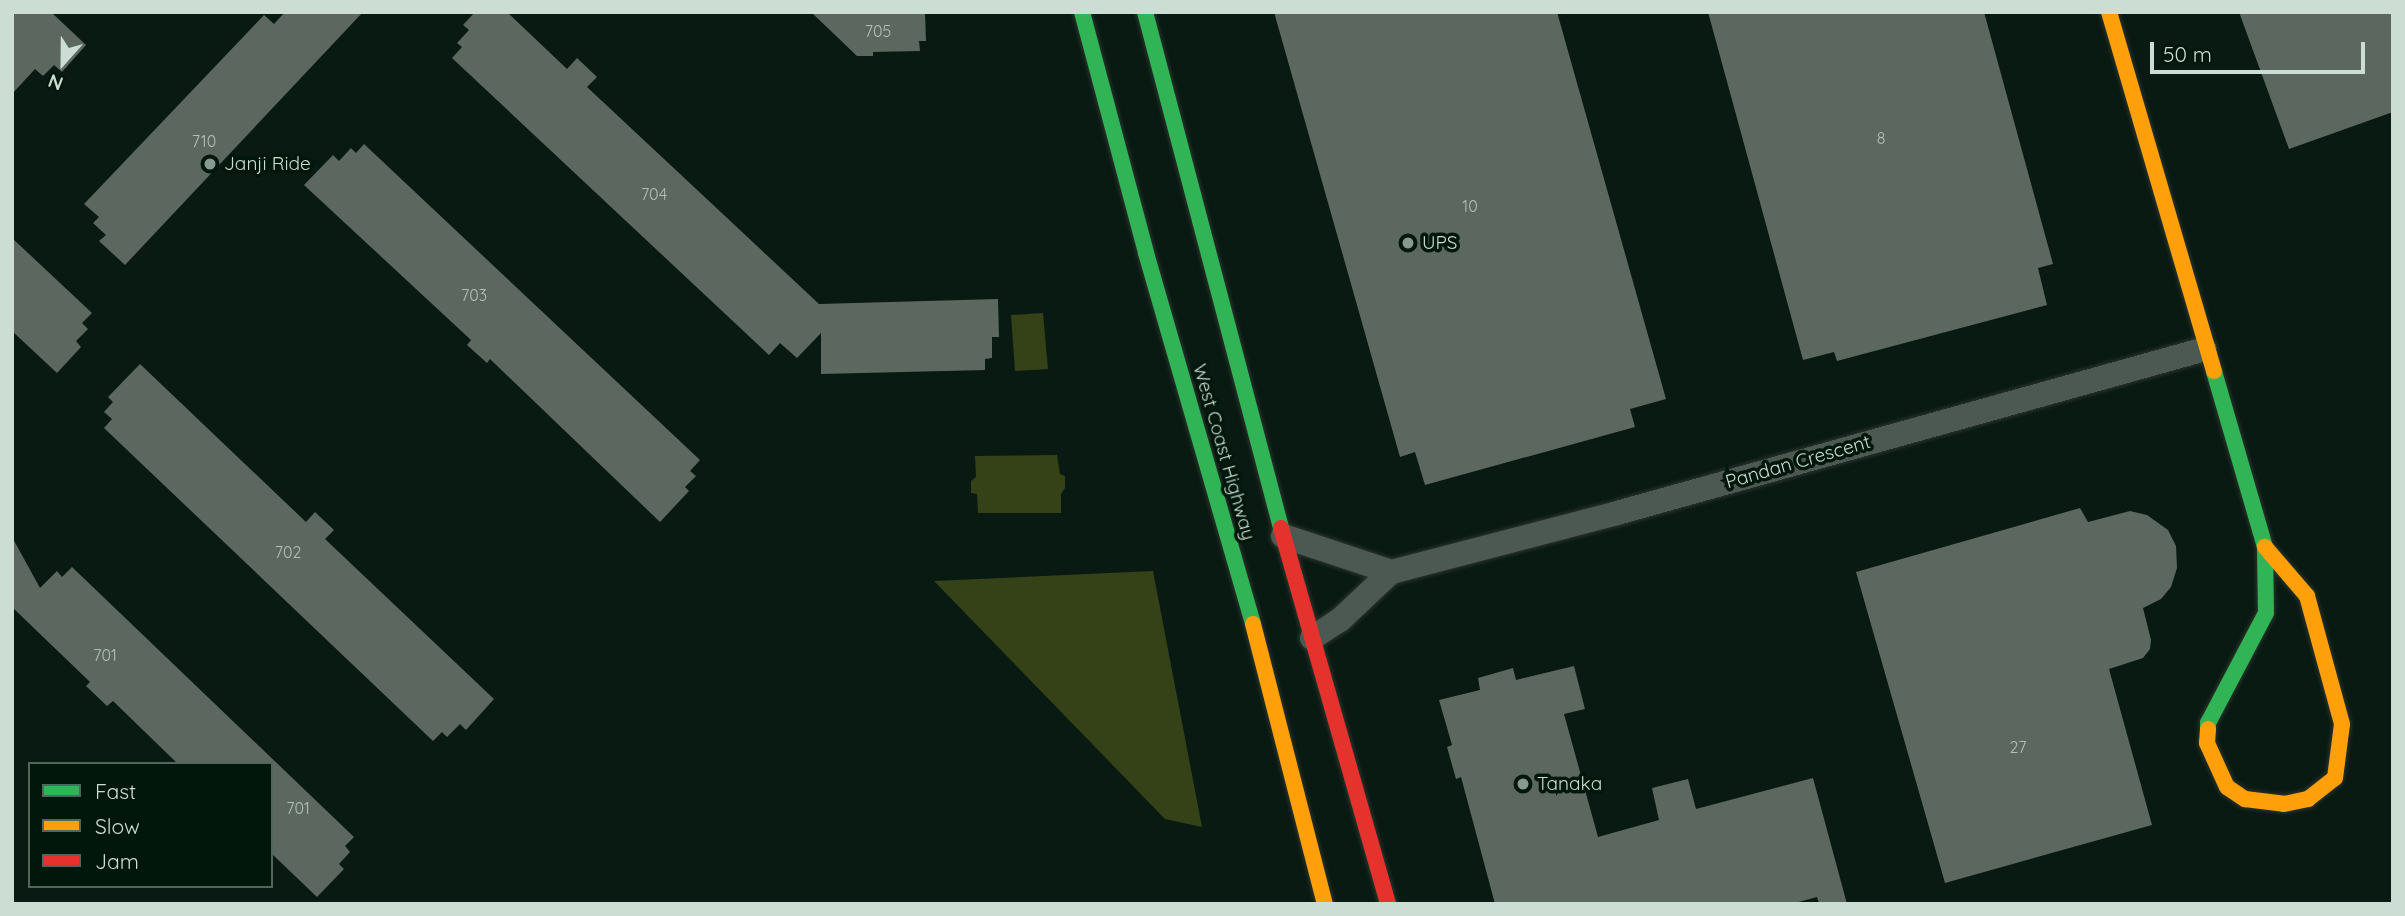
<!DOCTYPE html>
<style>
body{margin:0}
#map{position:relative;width:2405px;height:916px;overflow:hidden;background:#091a12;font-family:Quicksand,sans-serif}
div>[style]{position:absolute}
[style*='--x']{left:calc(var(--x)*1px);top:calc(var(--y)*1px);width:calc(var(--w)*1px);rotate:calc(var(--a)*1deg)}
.green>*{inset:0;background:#354116}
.building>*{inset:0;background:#5c685f}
.roads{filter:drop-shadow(0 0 2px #2a352e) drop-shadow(0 0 2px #2a352e)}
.street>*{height:24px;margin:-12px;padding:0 12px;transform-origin:12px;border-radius:12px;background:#4c5952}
.fast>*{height:16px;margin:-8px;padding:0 8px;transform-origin:8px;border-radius:8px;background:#30b455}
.slow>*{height:16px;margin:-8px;padding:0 8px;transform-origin:8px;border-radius:8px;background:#ff9f0a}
.jam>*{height:16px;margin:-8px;padding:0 8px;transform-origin:8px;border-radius:8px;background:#e5322d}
.dots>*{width:19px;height:19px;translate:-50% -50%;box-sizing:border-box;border:4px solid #01170c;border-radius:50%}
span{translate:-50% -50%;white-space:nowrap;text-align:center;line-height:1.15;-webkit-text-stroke:7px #01170c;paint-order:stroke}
.number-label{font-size:16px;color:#b0c0b6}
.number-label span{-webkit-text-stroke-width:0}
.poi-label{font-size:19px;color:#ccded3}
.left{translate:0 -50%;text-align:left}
.street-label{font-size:19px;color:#ccded3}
.frame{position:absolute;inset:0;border:14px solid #ccded3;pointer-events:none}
.legend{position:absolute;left:28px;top:762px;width:245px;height:126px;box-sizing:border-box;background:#01170c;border:2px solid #52675c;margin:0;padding:9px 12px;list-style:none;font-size:21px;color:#ccded3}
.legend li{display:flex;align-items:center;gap:14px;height:35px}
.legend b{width:35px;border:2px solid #52675c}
.north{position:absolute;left:28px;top:28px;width:70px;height:70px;-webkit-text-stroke:5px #01170c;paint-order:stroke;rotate:201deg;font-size:19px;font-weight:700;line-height:28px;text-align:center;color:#ccded3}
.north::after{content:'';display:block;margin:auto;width:24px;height:32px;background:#ccded3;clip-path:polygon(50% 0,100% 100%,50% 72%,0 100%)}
.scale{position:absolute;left:2150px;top:42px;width:215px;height:32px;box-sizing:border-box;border:4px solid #ccded3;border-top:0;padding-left:9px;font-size:21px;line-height:24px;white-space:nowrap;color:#ccded3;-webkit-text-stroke:5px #01170c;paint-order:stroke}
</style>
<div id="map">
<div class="green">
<div style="clip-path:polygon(1043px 313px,1048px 369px,1015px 371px,1011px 315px)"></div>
<div style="clip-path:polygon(1057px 455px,1060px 474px,1065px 476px,1065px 488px,1061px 494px,1061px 513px,978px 513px,977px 494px,971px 493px,971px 481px,976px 477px,975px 456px)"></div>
<div style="clip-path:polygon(1153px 571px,1202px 827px,1165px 819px,934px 581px)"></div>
</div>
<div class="building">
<div style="clip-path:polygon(12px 12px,51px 12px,86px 45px,62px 72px,54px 65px,43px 76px,35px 69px,12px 94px)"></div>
<div style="clip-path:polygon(285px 12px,363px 12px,125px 265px,99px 241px,106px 235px,93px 223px,99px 217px,84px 204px,264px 15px,274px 24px)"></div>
<div style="clip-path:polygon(475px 12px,507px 12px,567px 69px,577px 58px,597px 77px,587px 87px,819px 304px,998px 299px,999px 337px,992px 337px,992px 358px,985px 359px,985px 370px,821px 374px,821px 333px,797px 358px,780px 343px,769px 355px,452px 58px,462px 47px,457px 43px,469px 30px,463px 25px)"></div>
<div style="clip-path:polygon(811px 12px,925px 12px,926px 41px,919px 41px,920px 51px,873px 52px,873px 56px,857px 56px)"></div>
<div style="clip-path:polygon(1274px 12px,1557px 12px,1666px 399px,1630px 409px,1635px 427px,1425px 485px,1415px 452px,1400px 457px)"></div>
<div style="clip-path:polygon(1708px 12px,1984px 12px,2053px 264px,2038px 268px,2047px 305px,1837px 361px,1834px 352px,1803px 360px)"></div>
<div style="clip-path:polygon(2239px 12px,2393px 12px,2393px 112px,2289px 149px)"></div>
<div style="clip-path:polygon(364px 144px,700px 460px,690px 471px,696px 476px,685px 487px,689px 491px,660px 522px,490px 359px,487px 363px,467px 345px,471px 340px,304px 185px,333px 155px,339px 161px,351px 148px,356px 153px)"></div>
<div style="clip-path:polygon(12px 238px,92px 313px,82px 323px,88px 329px,76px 341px,81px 347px,57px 373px,12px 331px)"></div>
<div style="clip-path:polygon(140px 364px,306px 522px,315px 512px,334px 530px,325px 539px,494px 699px,466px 730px,460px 724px,447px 737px,442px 732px,433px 741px,104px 428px,112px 419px,104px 412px,113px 402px,108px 397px)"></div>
<div style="clip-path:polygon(2080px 508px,2088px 522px,2130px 511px,2147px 515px,2168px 530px,2176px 546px,2177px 568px,2171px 587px,2161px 599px,2143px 608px,2151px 640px,2150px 649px,2143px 658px,2109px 669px,2152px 825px,1945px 883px,1856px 572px)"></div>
<div style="clip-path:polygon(12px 537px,40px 588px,57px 571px,62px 577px,72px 567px,354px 837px,345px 846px,350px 852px,339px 864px,344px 869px,317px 897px,271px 853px,271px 764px,178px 764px,113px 701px,107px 706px,86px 686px,90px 682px,12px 607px)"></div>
<div style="clip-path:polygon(1574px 666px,1585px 709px,1564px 714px,1598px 837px,1659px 820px,1652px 788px,1688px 779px,1696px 809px,1813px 778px,1847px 904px,1819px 904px,1817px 897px,1791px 904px,1495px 904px,1461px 777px,1456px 779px,1447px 747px,1452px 745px,1439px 700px,1480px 690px,1478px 678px,1513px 668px,1516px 680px)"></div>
</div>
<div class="roads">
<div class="street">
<div style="--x:1283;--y:536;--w:114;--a:18.4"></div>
<div style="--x:1312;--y:638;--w:33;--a:-33"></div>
<div style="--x:1340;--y:620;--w:70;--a:-43.3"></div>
<div style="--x:1391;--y:572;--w:234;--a:-14.6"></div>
<div style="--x:1617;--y:513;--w:610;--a:-15.58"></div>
</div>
<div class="fast">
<div style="--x:1082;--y:12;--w:249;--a:75.1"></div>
<div style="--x:1146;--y:253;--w:386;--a:73.9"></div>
<div style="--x:1145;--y:12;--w:534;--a:75.23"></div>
<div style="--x:2208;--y:729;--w:6;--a:-90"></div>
<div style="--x:2208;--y:723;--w:124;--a:-62.2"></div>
<div style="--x:2266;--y:613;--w:66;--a:-90.9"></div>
<div style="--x:2265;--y:547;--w:183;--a:-106.2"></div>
</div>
<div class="slow">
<div style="--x:2109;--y:12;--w:374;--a:73.7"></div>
<div style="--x:1253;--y:624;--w:289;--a:75.6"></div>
<div style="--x:2208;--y:729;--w:14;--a:94"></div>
<div style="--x:2207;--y:743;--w:48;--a:65.6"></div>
<div style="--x:2227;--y:787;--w:22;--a:34"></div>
<div style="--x:2245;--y:799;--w:39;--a:7"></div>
<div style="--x:2284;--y:804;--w:25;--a:-12"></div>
<div style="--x:2308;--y:799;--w:34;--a:-38"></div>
<div style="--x:2335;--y:778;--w:54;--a:-82.6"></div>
<div style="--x:2342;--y:724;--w:133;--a:-105.3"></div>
<div style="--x:2307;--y:596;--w:65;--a:-130.6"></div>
</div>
<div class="jam">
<div style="--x:1281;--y:528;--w:391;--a:74.1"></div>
</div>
</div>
<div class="dots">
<div style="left:210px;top:164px;background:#88998f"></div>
<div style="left:1408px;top:243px;background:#88998f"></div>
<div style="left:1523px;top:784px;background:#88998f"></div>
</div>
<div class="number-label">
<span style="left:878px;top:31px">705</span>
<span style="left:1881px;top:138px">8</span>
<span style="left:204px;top:141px">710</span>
<span style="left:654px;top:194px">704</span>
<span style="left:1470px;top:206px">10</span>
<span style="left:474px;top:295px">703</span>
<span style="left:288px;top:552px">702</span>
<span style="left:105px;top:655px">701</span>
<span style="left:2018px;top:747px">27</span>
<span style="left:298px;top:808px">701</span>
</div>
<div class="poi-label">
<span class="left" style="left:224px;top:164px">Janji Ride</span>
<span class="left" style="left:1422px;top:243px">UPS</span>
<span class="left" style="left:1537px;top:784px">Tanaka</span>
</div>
<div class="street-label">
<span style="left:1224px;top:452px;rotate:74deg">West Coast Highway</span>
<span style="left:1798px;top:462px;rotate:-16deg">Pandan Crescent</span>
</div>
<div class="frame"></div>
<ul class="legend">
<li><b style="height:9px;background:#30b455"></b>Fast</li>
<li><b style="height:9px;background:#ff9f0a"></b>Slow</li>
<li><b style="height:9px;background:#e5322d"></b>Jam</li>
</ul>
<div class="north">N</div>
<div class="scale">50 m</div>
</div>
